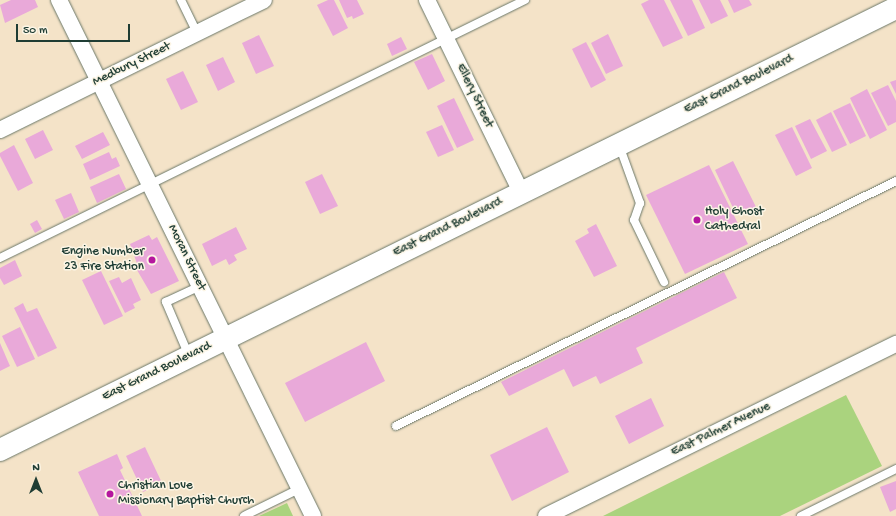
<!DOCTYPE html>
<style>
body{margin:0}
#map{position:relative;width:896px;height:516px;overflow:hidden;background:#f4e3c8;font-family:"Gochi Hand",sans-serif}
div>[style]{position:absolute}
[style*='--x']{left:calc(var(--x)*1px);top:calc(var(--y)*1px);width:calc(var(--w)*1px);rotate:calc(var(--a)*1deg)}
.green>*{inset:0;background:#aad37e}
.building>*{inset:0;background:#e9a9d9}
.roads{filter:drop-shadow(0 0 1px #6a7768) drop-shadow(0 0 1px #6a7768)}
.lane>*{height:8px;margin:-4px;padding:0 4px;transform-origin:4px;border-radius:4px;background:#fff}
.street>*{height:16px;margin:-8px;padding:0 8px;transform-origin:8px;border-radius:8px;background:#fff}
.secondary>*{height:22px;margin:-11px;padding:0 11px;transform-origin:11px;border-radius:11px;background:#fff}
.dots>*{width:11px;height:11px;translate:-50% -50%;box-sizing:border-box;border:2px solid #fcf5e5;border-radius:50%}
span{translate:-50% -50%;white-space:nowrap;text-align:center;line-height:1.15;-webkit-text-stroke:3px #fcf5e5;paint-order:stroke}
.street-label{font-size:13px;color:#1f3d34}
.poi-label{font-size:13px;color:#1f3d34}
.left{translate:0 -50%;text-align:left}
.right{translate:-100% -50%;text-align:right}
.north{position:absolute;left:16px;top:460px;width:40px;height:40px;-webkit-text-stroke:3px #fcf5e5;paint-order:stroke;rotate:0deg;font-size:11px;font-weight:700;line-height:16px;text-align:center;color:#1f3d34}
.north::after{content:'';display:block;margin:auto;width:14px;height:18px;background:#1f3d34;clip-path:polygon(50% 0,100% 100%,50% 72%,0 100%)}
.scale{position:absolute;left:16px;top:24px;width:114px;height:18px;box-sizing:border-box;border:2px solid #1f3d34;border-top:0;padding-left:5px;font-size:12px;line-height:14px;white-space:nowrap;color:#1f3d34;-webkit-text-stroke:3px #fcf5e5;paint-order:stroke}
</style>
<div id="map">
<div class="green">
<div style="clip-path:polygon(846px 395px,882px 466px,780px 516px,603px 516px)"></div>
<div style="clip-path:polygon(287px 503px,293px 516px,259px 516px)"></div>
</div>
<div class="building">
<div style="clip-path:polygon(11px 0,35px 0,38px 7px,5px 23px,0 5px)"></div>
<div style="clip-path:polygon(328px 0,334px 0,348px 28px,333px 36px,317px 5px)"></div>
<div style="clip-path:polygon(339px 0,357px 0,364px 14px,353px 19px,352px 16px,347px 18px)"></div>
<div style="clip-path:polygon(649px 0,664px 0,683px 38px,663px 47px,641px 4px)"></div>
<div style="clip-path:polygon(670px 0,692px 0,705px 28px,688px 36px)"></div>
<div style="clip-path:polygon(699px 0,720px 0,728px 16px,711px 24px)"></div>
<div style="clip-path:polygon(728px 0,749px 0,752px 5px,734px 13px)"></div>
<div style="clip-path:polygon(608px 34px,623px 66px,606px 74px,591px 43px)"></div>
<div style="clip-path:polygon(259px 35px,274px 66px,256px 74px,242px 43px)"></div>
<div style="clip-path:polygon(401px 37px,407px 49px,392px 56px,387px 44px)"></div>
<div style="clip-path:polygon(586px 42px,606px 80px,591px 88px,572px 49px)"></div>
<div style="clip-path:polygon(432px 54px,445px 81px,428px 90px,414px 62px)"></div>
<div style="clip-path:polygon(223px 57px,235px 82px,218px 91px,206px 65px)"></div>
<div style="clip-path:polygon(183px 71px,198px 102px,181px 110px,166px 79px)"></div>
<div style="clip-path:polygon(896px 80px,896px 94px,890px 82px)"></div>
<div style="clip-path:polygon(888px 85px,896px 101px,896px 122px,888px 126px,871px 93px)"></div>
<div style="clip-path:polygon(867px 89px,887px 130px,870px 139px,850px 98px)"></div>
<div style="clip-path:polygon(454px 98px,474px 140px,457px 148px,437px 106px)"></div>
<div style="clip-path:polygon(850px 103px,866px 136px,850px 144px,833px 111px)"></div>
<div style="clip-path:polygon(831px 112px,847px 145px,832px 152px,816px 120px)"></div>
<div style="clip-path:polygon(810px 119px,827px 151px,811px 159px,795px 126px)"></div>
<div style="clip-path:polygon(442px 125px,454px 150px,438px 157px,426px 132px)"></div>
<div style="clip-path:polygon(792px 127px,812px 168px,796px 176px,775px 135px)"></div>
<div style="clip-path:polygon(43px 130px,53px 150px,35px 159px,25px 139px)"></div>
<div style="clip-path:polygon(103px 132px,110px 145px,82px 159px,75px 146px)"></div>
<div style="clip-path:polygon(14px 145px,33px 183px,18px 191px,0 156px,0 153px)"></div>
<div style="clip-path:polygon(109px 152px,112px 159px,116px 157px,120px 166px,90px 180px,83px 164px)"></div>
<div style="clip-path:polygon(733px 161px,756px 207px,743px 214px,741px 209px,735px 212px,715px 170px)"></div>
<div style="clip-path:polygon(709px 165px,748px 244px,685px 274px,646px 195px)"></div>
<div style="clip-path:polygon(119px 174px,126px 189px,97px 203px,90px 187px)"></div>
<div style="clip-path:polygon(322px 174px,338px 206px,320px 214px,305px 182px)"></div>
<div style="clip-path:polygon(71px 193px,79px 212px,64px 219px,55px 200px)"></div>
<div style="clip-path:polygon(37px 220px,42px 229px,35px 233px,30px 224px)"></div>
<div style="clip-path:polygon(596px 224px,617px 266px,594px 277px,575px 241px,589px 233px,587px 229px)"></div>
<div style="clip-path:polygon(236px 227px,247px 249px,234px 255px,237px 260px,229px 265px,226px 259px,212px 266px,202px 244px)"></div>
<div style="clip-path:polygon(149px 235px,152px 240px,157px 237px,179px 281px,151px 294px,137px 270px,139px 269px,130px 244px)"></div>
<div style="clip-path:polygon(15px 260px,22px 276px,4px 285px,0 278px,0 268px)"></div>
<div style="clip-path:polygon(101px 271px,123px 316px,104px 325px,82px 280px)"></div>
<div style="clip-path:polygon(724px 272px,737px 298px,636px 348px,643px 363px,600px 384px,596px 376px,573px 387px,564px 369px,509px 396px,501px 382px)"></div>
<div style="clip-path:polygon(119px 277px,122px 283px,131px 278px,141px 300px,133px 304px,135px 308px,125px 313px,109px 281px)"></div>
<div style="clip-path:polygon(23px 303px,27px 312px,37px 308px,57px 348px,38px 357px,14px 308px)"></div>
<div style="clip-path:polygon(20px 327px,35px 359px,17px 367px,2px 336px)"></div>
<div style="clip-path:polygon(366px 342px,385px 381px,305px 422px,285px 383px)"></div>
<div style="clip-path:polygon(0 343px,10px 366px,0 371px)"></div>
<div style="clip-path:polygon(651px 398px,664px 426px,629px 444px,615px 416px)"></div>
<div style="clip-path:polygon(547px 427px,569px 472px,512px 501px,490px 455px)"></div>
<div style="clip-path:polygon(145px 447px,162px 483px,143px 492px,126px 456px)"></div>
<div style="clip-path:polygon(117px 454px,123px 468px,120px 470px,142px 516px,99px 516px,78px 472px)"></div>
<div style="clip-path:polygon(896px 481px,896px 509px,890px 512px,880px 487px)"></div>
</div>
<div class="roads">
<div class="lane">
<div style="--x:181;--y:0;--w:37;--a:64"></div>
<div style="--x:619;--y:145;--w:62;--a:70.1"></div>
<div style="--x:640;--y:203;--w:18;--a:109"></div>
<div style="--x:634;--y:220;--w:69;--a:64.2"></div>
<div style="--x:0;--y:258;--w:585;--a:-26.17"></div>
<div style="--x:189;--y:356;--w:59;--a:-113.1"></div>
<div style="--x:166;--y:302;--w:38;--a:-25"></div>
<div style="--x:396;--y:426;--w:557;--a:-26.1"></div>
<div style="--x:244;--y:516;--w:61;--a:-26.1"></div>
<div style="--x:801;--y:516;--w:106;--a:-26.3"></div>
</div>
<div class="street">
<div style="--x:59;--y:0;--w:575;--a:63.79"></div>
<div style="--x:427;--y:0;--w:214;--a:63.9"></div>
<div style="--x:0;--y:130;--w:294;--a:-26.2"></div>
<div style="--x:546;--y:516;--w:390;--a:-26.2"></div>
</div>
<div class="secondary">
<div style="--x:0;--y:450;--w:999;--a:-26.26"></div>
</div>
</div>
<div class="dots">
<div style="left:697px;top:220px;background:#b5179e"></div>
<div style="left:152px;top:260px;background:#b5179e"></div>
<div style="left:110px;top:494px;background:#b5179e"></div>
</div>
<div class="street-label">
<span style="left:132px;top:65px;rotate:-26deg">Medbury Street</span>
<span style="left:739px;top:85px;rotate:-26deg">East Grand Boulevard</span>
<span style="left:474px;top:96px;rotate:64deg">Ellery Street</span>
<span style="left:448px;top:228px;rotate:-26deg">East Grand Boulevard</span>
<span style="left:186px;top:258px;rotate:64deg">Moran Street</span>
<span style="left:157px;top:372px;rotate:-26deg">East Grand Boulevard</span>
<span style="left:721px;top:430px;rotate:-26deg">East Palmer Avenue</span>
</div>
<div class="poi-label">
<span class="left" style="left:705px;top:220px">Holy Ghost<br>Cathedral</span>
<span class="right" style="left:144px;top:260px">Engine Number<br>23 Fire Station</span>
<span class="left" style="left:118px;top:494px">Christian Love<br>Missionary Baptist Church</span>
</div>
<div class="north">N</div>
<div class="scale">50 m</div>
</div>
